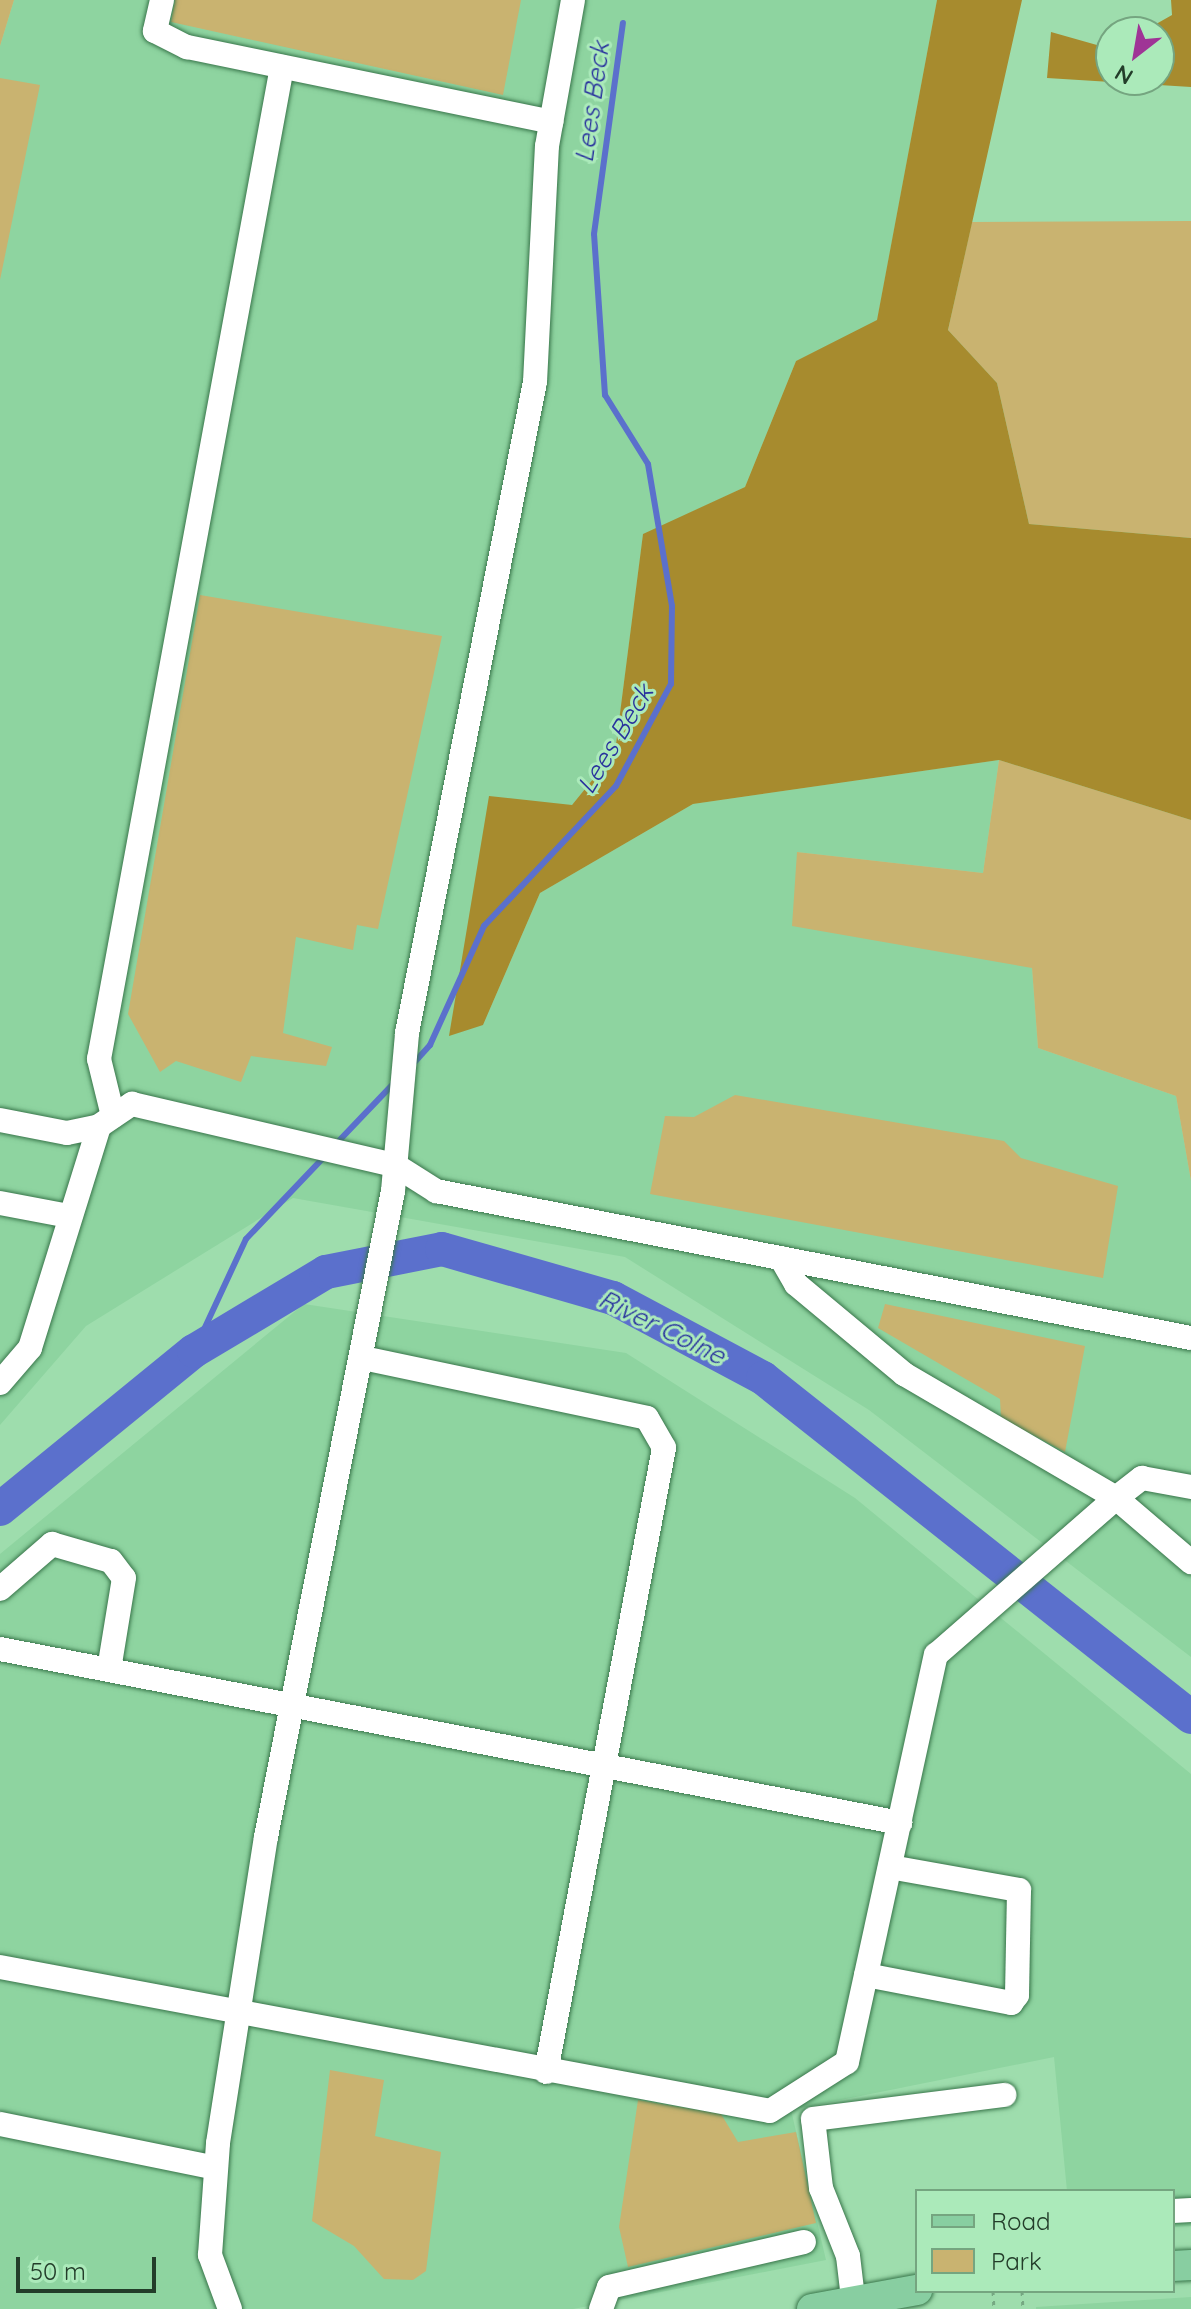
<!DOCTYPE html>
<style>
body{margin:0}
#map{position:relative;width:1191px;height:2309px;overflow:hidden;background:#9eddad;font-family:Quicksand,sans-serif}
div>[style]{position:absolute}
[style*='--x']{left:calc(var(--x)*1px);top:calc(var(--y)*1px);width:calc(var(--w)*1px);rotate:calc(var(--a)*1deg)}
.built>*{inset:0;background:#8ed4a0}
.green>*{inset:0;background:#c9b370}
.forest>*{inset:0;background:#a78b2e}
.stream>*{height:6px;margin:-3px;padding:0 3px;transform-origin:3px;border-radius:3px;background:#5b70cc}
.river>*{height:34px;margin:-17px;padding:0 17px;transform-origin:17px;border-radius:17px;background:#5b70cc}
.path>*{height:3px;margin-top:-1.5px;transform-origin:0;background:repeating-linear-gradient(90deg,#75a882 0 4px,transparent 0 10px)}
.roads{filter:drop-shadow(0 0 2px #39764b) drop-shadow(0 0 2px #39764b)}
.minor>*{height:24px;margin:-12px;padding:0 12px;transform-origin:12px;border-radius:12px;background:#fff}
.major>*{height:30px;margin:-15px;padding:0 15px;transform-origin:15px;border-radius:15px;background:#88cea1}
span{translate:-50% -50%;white-space:nowrap;text-align:center;line-height:1.15;-webkit-text-stroke:6px #abeaba;paint-order:stroke}
.water-label{font-size:26px;color:#28319d;font-style:italic}
.legend{position:absolute;left:915px;top:2189px;width:260px;height:104px;box-sizing:border-box;background:#abeaba;border:2px solid #75a580;margin:0;padding:10px 14px;list-style:none;font-size:24px;color:#233d2a}
.legend li{display:flex;align-items:center;gap:16px;height:40px}
.legend b{width:40px;border:2px solid #75a580}
.north{position:absolute;left:1095px;top:16px;width:80px;height:80px;box-sizing:border-box;background:#abeaba;border:2px solid #75a580;border-radius:50%;rotate:211deg;font-size:22px;font-weight:700;line-height:32px;text-align:center;color:#233d2a}
.north::after{content:'';display:block;margin:auto;width:28px;height:36px;background:#9f3496;clip-path:polygon(50% 0,100% 100%,50% 72%,0 100%)}
.scale{position:absolute;left:16px;top:2257px;width:140px;height:36px;box-sizing:border-box;border:4px solid #233d2a;border-top:0;padding-left:10px;font-size:24px;line-height:28px;white-space:nowrap;color:#233d2a;-webkit-text-stroke:6px #abeaba;paint-order:stroke}
</style>
<div id="map">
<div class="built">
<div style="clip-path:polygon(14px 0,937px 0,877px 321px,796px 361px,745px 487px,643px 535px,615px 752px,572px 805px,483px 1025px,540px 893px,693px 804px,999px 760px,983px 873px,797px 852px,1032px 968px,1038px 1048px,1176px 1096px,1191px 1181px,1191px 1657px,869px 1410px,625px 1257px,293px 1198px,86px 1326px,0 1425px,0 46px)"></div>
<div style="clip-path:polygon(304px 1304px,626px 1353px,855px 1498px,1191px 1774px,1191px 2226px,1173px 2227px,1173px 2191px,1067px 2191px,1054px 2057px,791px 2110px,826px 2260px,573px 2309px,0 2309px,0 1554px)"></div>
<div style="clip-path:polygon(1191px 2297px,1191px 2309px,1036px 2309px,1036px 2307px)"></div>
</div>
<div class="green">
<div style="clip-path:polygon(0 0,14px 0,0 46px)"></div>
<div style="clip-path:polygon(175px 0,521px 0,503px 95px,171px 22px)"></div>
<div style="clip-path:polygon(0 78px,40px 85px,0 280px)"></div>
<div style="clip-path:polygon(1191px 221px,1191px 538px,1029px 524px,997px 383px,948px 330px,972px 222px)"></div>
<div style="clip-path:polygon(200px 595px,442px 636px,378px 929px,357px 925px,353px 950px,296px 937px,283px 1033px,332px 1047px,326px 1066px,251px 1056px,241px 1082px,176px 1061px,160px 1072px,128px 1014px)"></div>
<div style="clip-path:polygon(999px 760px,1191px 820px,1191px 1181px,1176px 1096px,1038px 1048px,1032px 968px,792px 926px,797px 852px,983px 873px)"></div>
<div style="clip-path:polygon(735px 1095px,1004px 1141px,1021px 1158px,1118px 1186px,1103px 1278px,650px 1194px,665px 1116px,694px 1117px)"></div>
<div style="clip-path:polygon(885px 1304px,1085px 1346px,1065px 1452px,1001px 1418px,1000px 1399px,878px 1328px)"></div>
<div style="clip-path:polygon(330px 2070px,384px 2080px,375px 2136px,441px 2152px,426px 2271px,413px 2280px,384px 2279px,354px 2246px,312px 2221px)"></div>
<div style="clip-path:polygon(638px 2100px,721px 2114px,738px 2142px,796px 2132px,816px 2223px,628px 2267px,619px 2227px)"></div>
</div>
<div class="forest">
<div style="clip-path:polygon(937px 0,1022px 0,948px 330px,997px 383px,1029px 524px,1191px 538px,1191px 820px,999px 760px,693px 804px,540px 893px,483px 1025px,449px 1036px,489px 796px,572px 805px,615px 752px,643px 534px,745px 487px,796px 361px,877px 320px)"></div>
<div style="clip-path:polygon(1171px 0,1191px 0,1191px 87px,1047px 78px,1051px 32px,1111px 49px,1111px 80px,1159px 80px,1159px 32px,1142px 32px,1172px 15px)"></div>
</div>
<div class="stream">
<div style="--x:412;--y:1065;--w:27;--a:-48"></div>
<div style="--x:430;--y:1045;--w:131;--a:-65.6"></div>
<div style="--x:484;--y:926;--w:192;--a:-46.7"></div>
<div style="--x:616;--y:786;--w:116;--a:-61.7"></div>
<div style="--x:671;--y:684;--w:78;--a:-89.3"></div>
<div style="--x:672;--y:606;--w:144;--a:-99.6"></div>
<div style="--x:648;--y:464;--w:81;--a:-121.9"></div>
<div style="--x:605;--y:395;--w:161;--a:-93.9"></div>
<div style="--x:594;--y:234;--w:213;--a:-82.2"></div>
<div style="--x:334;--y:1146;--w:90;--a:-46.4"></div>
<div style="--x:194;--y:1351;--w:123;--a:-65.1"></div>
<div style="--x:246;--y:1239;--w:113;--a:-46.4"></div>
</div>
<div class="river">
<div style="--x:0;--y:1509;--w:250;--a:-39.2"></div>
<div style="--x:194;--y:1351;--w:154;--a:-30.9"></div>
<div style="--x:326;--y:1272;--w:118;--a:-11.2"></div>
<div style="--x:442;--y:1249;--w:178;--a:16"></div>
<div style="--x:613;--y:1298;--w:170;--a:28.1"></div>
<div style="--x:763;--y:1378;--w:546;--a:38.38"></div>
</div>
<div class="path">
<div style="--x:993;--y:2291;--w:18;--a:87"></div>
<div style="--x:1022;--y:2291;--w:18;--a:87"></div>
</div>
<div class="roads">
<div class="minor">
<div style="--x:162;--y:0;--w:32;--a:103"></div>
<div style="--x:155;--y:31;--w:36;--a:27"></div>
<div style="--x:187;--y:47;--w:372;--a:11.6"></div>
<div style="--x:113;--y:1116;--w:59;--a:-103.8"></div>
<div style="--x:99;--y:1059;--w:1009;--a:-79.55"></div>
<div style="--x:0;--y:1120;--w:68;--a:11"></div>
<div style="--x:67;--y:1133;--w:33;--a:-12"></div>
<div style="--x:0;--y:1203;--w:70;--a:10.7"></div>
<div style="--x:781;--y:1258;--w:30;--a:60"></div>
<div style="--x:796;--y:1284;--w:141;--a:39.8"></div>
<div style="--x:904;--y:1374;--w:246;--a:30.3"></div>
<div style="--x:1116;--y:1498;--w:33;--a:-38"></div>
<div style="--x:1142;--y:1478;--w:50;--a:10.4"></div>
<div style="--x:363;--y:1358;--w:290;--a:11.9"></div>
<div style="--x:647;--y:1418;--w:34;--a:60"></div>
<div style="--x:664;--y:1448;--w:635;--a:100.71"></div>
<div style="--x:0;--y:1383;--w:46;--a:-49.4"></div>
<div style="--x:30;--y:1348;--w:232;--a:-72.7"></div>
<div style="--x:99;--y:1126;--w:40;--a:-34"></div>
<div style="--x:132;--y:1104;--w:270;--a:13.1"></div>
<div style="--x:395;--y:1165;--w:49;--a:32.4"></div>
<div style="--x:436;--y:1191;--w:769;--a:11.02"></div>
<div style="--x:0;--y:1589;--w:69;--a:-40.9"></div>
<div style="--x:52;--y:1544;--w:61;--a:16.1"></div>
<div style="--x:111;--y:1561;--w:21;--a:53"></div>
<div style="--x:124;--y:1578;--w:93;--a:99.3"></div>
<div style="--x:0;--y:1649;--w:917;--a:10.94"></div>
<div style="--x:0;--y:1967;--w:783;--a:10.59"></div>
<div style="--x:770;--y:2111;--w:91;--a:-32.5"></div>
<div style="--x:847;--y:2062;--w:417;--a:-77.7"></div>
<div style="--x:936;--y:1655;--w:239;--a:-41.1"></div>
<div style="--x:1116;--y:1498;--w:99;--a:40.5"></div>
<div style="--x:866;--y:1975;--w:148;--a:10.9"></div>
<div style="--x:1011;--y:2003;--w:10;--a:-53"></div>
<div style="--x:1017;--y:1995;--w:105;--a:-88.9"></div>
<div style="--x:1019;--y:1890;--w:131;--a:-169.9"></div>
<div style="--x:0;--y:2124;--w:220;--a:11.5"></div>
<div style="--x:1173;--y:2211;--w:18;--a:-3"></div>
<div style="--x:853;--y:2298;--w:42;--a:-96.8"></div>
<div style="--x:848;--y:2256;--w:73;--a:-111.7"></div>
<div style="--x:821;--y:2188;--w:69;--a:-96.6"></div>
<div style="--x:813;--y:2119;--w:193;--a:-7.2"></div>
<div style="--x:230;--y:2309;--w:58;--a:-110.3"></div>
<div style="--x:210;--y:2255;--w:112;--a:-85.9"></div>
<div style="--x:218;--y:2143;--w:310;--a:-81.1"></div>
<div style="--x:266;--y:1837;--w:658;--a:-78.88"></div>
<div style="--x:393;--y:1191;--w:159;--a:-84.9"></div>
<div style="--x:407;--y:1033;--w:663;--a:-78.88"></div>
<div style="--x:535;--y:382;--w:236;--a:-87.1"></div>
<div style="--x:547;--y:146;--w:148;--a:-79.9"></div>
<div style="--x:601;--y:2309;--w:23;--a:-70"></div>
<div style="--x:609;--y:2287;--w:200;--a:-13"></div>
</div>
<div class="major">
<div style="--x:1173;--y:2266;--w:18;--a:-3"></div>
<div style="--x:812;--y:2309;--w:107;--a:-10.3"></div>
</div>
</div>
<div class="water-label">
<span style="left:592px;top:102px;rotate:-82deg">Lees Beck</span>
<span style="left:615px;top:739px;rotate:-59deg">Lees Beck</span>
<span style="left:662px;top:1327px;rotate:26deg">River Colne</span>
</div>
<ul class="legend">
<li><b style="height:10px;background:#88cea1"></b>Road</li>
<li><b style="height:22px;background:#c9b370"></b>Park</li>
</ul>
<div class="north">N</div>
<div class="scale">50 m</div>
</div>
